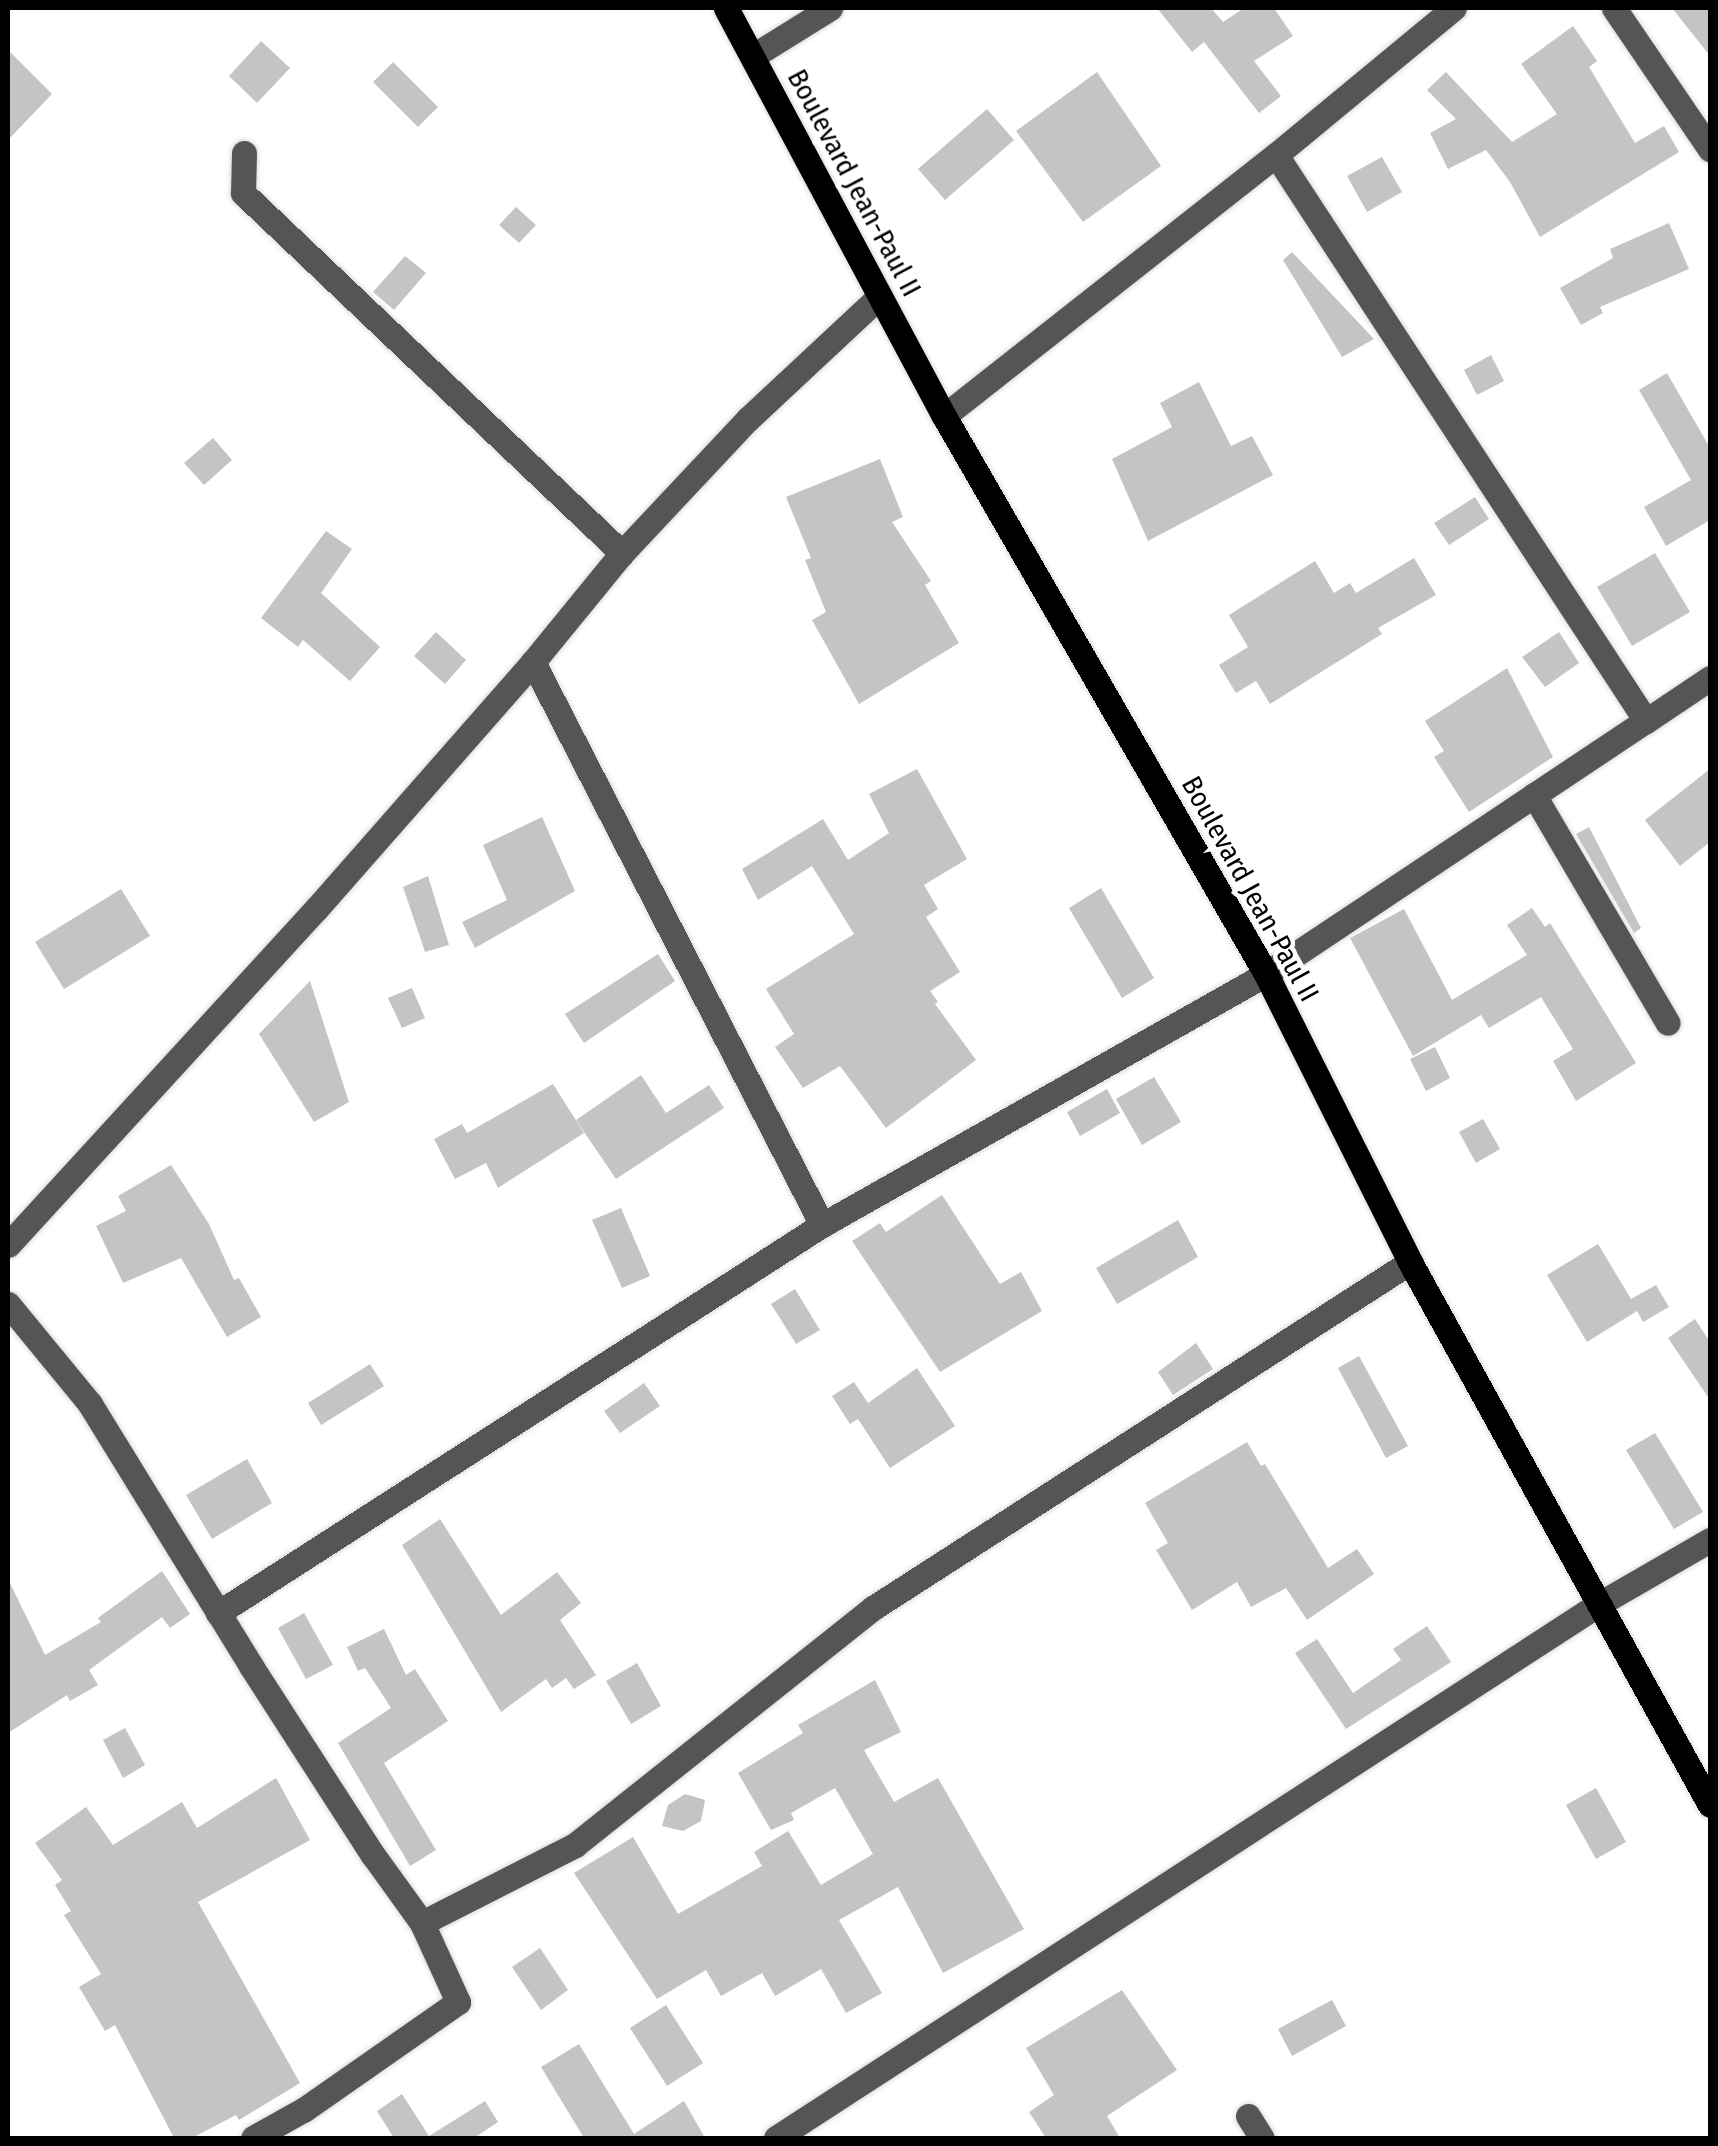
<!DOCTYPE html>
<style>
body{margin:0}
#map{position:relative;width:1718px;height:2146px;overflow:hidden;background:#fff;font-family:"Fira Sans Condensed",sans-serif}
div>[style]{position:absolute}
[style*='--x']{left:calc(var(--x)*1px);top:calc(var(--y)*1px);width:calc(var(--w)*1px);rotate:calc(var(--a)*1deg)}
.building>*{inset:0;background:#c4c4c4}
.roads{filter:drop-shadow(0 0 2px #dbdbdb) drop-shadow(0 0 2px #dbdbdb)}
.minor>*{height:25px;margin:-12.5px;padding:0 12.5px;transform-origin:12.5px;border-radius:12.5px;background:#555}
.major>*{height:25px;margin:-12.5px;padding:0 12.5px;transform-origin:12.5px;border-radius:12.5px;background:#000}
span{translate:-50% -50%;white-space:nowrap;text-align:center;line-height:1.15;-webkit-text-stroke:9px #fff;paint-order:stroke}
.street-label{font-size:28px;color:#000}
.frame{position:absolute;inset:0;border:10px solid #000;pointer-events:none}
</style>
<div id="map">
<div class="building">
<div style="clip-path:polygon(1157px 8px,1211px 8px,1223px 22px,1244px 8px,1274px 8px,1293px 36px,1254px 61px,1281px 96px,1259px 113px,1204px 42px,1192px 52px)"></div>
<div style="clip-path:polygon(1672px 8px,1710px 8px,1710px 56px)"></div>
<div style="clip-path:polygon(1573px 26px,1597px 61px,1589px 67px,1635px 143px,1664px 126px,1679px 152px,1540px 237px,1510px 182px,1486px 150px,1448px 169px,1430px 133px,1456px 119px,1427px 90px,1446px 72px,1512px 142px,1557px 114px,1521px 64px)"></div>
<div style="clip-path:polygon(261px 41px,290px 68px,257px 103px,229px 76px)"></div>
<div style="clip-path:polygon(8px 50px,52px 94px,8px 140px)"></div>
<div style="clip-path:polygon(393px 62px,438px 107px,418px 127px,373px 82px)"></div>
<div style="clip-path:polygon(1097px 72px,1161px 166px,1083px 222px,1016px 131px)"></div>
<div style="clip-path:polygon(987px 109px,1014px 140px,945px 200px,918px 169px)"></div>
<div style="clip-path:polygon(1382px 157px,1402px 192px,1367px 212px,1347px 176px)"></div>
<div style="clip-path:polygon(516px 207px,536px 225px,519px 243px,499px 225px)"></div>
<div style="clip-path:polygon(1669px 223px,1689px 269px,1600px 307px,1603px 313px,1581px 325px,1560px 288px,1613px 258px,1610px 249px)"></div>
<div style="clip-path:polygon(1292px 252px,1374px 339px,1342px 357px,1283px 260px)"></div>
<div style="clip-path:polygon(405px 256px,426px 273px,394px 310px,373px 292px)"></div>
<div style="clip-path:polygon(1491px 355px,1504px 381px,1477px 395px,1464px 370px)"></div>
<div style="clip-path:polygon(1667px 373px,1710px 448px,1710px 520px,1666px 546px,1644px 507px,1691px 480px,1639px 390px)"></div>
<div style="clip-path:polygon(1199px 382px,1231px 446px,1252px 436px,1273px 475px,1148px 541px,1112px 459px,1172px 427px,1160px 403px)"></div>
<div style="clip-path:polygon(213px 438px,232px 460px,204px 485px,184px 463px)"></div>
<div style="clip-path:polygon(880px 459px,903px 517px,892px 522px,931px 581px,925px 585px,959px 643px,859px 704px,812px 620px,826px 612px,805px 560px,811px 558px,786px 497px)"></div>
<div style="clip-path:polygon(1475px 497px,1489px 519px,1449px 545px,1434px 523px)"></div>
<div style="clip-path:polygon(326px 531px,352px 549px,321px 593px,380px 647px,350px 681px,303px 640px,298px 647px,261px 618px)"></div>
<div style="clip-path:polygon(1655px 553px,1690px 612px,1632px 646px,1597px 587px)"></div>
<div style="clip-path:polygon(1414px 558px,1436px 595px,1378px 628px,1382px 634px,1270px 704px,1256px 681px,1236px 693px,1219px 665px,1248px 647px,1229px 615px,1315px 561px,1334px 593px,1350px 583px,1356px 593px)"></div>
<div style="clip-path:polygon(436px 632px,466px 660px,445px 684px,414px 656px)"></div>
<div style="clip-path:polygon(1559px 632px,1579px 663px,1545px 687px,1522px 657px)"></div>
<div style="clip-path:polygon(1507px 668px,1553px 757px,1469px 812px,1434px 757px,1444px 751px,1425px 721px)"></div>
<div style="clip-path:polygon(917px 769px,967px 859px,924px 885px,938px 909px,926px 917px,960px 972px,930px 991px,938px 1002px,935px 1004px,976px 1060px,886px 1128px,840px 1066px,803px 1088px,775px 1047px,794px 1034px,766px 989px,854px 934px,812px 866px,758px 900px,742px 869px,823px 819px,848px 860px,889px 833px,869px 794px)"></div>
<div style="clip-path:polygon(1710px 769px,1710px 842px,1680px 866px,1645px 820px)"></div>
<div style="clip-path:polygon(542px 817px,575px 891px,475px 948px,462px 922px,507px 900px,483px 845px)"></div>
<div style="clip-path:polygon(1589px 827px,1641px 928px,1634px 933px,1576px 834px)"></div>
<div style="clip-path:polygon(428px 876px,449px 945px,425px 952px,403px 887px)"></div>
<div style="clip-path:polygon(1101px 888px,1154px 978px,1122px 998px,1069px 908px)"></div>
<div style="clip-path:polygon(121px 889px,150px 936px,64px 989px,35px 942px)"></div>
<div style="clip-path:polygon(1532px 908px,1545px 927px,1550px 923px,1636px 1063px,1576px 1101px,1553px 1061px,1573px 1049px,1541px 997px,1489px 1028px,1481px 1015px,1413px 1056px,1350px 938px,1404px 909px,1452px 1000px,1527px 955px,1507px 925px)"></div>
<div style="clip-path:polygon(658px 954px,675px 981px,584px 1043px,565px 1014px)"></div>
<div style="clip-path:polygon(310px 981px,349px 1102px,314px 1122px,259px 1034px)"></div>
<div style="clip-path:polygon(412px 988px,425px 1018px,402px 1028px,388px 998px)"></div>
<div style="clip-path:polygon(1435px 1047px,1450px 1078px,1426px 1091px,1410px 1059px)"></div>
<div style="clip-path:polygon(641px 1075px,666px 1113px,709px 1085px,724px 1108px,616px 1179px,576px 1120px)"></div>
<div style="clip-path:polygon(1154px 1077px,1181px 1122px,1142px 1145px,1116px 1099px)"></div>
<div style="clip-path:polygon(553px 1084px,584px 1133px,498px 1188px,486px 1163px,455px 1179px,434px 1139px,462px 1124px,467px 1133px)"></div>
<div style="clip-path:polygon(1107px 1089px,1120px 1113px,1080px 1136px,1067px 1112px)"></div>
<div style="clip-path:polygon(1483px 1119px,1500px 1149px,1476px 1163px,1459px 1132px)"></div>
<div style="clip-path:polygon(171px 1165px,209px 1224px,234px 1280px,239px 1278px,261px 1317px,227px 1337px,181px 1258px,123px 1283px,96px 1226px,126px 1211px,118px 1196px)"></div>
<div style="clip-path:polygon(942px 1195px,1000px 1284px,1021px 1272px,1042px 1311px,940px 1372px,852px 1241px,880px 1223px,886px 1232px)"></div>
<div style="clip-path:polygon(621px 1208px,650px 1276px,622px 1288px,592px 1220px)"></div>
<div style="clip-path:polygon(1178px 1220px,1198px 1257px,1117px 1304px,1096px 1268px)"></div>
<div style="clip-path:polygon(1598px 1244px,1631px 1299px,1656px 1285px,1669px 1307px,1643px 1322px,1637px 1311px,1587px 1342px,1547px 1275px)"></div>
<div style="clip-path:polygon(795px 1289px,820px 1330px,796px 1344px,771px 1304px)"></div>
<div style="clip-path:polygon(1695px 1319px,1710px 1342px,1710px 1400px,1668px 1338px)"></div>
<div style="clip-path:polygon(1196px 1343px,1213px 1369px,1173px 1395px,1158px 1372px)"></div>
<div style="clip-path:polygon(1359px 1356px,1408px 1446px,1386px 1458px,1338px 1368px)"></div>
<div style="clip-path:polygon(370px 1364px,384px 1386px,321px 1425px,308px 1403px)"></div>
<div style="clip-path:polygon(917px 1368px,955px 1426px,890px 1468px,858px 1419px,850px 1424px,832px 1396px,854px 1382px,868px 1403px)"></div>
<div style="clip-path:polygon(644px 1383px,660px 1406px,620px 1433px,604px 1411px)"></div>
<div style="clip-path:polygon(1655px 1433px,1703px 1512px,1674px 1529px,1626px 1450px)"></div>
<div style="clip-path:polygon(1247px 1442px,1261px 1466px,1265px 1464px,1328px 1568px,1357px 1549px,1374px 1574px,1307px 1620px,1286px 1588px,1251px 1607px,1237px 1582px,1192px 1610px,1156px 1550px,1168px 1543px,1145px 1503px)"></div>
<div style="clip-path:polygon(247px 1459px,272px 1503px,212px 1539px,186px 1495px)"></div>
<div style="clip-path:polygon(440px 1519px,501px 1615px,557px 1572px,581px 1603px,560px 1620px,596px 1675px,574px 1689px,566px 1678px,552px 1688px,546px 1679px,501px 1712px,402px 1545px)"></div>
<div style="clip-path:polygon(162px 1571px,190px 1614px,170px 1628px,162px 1617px,89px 1670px,98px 1685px,70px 1701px,67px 1695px,8px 1733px,8px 1579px,45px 1655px,101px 1622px,98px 1618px)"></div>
<div style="clip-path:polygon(304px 1613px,333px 1665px,306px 1679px,278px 1628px)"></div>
<div style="clip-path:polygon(1427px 1626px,1451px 1662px,1346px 1729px,1295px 1653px,1317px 1639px,1353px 1693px,1401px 1660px,1393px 1649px)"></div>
<div style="clip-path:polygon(384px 1629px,406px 1675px,415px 1669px,448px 1721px,384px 1763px,436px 1850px,410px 1866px,338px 1743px,391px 1708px,365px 1668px,358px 1671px,347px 1647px)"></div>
<div style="clip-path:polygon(637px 1663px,661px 1706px,631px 1724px,606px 1681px)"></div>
<div style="clip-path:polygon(875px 1680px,901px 1732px,864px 1750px,894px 1802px,938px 1778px,1024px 1929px,943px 1973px,898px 1887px,839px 1920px,882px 1993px,846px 2013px,821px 1969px,775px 1996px,762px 1973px,721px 1996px,706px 1970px,657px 1999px,574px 1873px,633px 1837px,678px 1914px,762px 1866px,754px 1852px,788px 1831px,821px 1885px,873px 1854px,835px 1788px,791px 1813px,794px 1820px,771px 1830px,738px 1773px,803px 1733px,798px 1725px)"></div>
<div style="clip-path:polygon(125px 1728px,145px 1765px,123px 1778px,103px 1740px)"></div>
<div style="clip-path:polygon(276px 1778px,310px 1840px,198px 1902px,300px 2083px,239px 2120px,236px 2115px,192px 2138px,174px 2138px,115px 2025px,105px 2031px,79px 1987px,101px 1974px,64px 1915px,71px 1911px,55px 1885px,62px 1880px,35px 1843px,86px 1807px,113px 1845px,182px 1802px,197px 1828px)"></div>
<div style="clip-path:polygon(1596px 1788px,1626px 1842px,1596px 1859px,1566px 1805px)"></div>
<div style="clip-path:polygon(685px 1794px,705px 1800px,701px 1821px,683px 1831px,662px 1826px,668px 1805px)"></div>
<div style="clip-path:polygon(540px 1948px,568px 1990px,541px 2010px,512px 1967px)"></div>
<div style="clip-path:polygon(1122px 1990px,1177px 2070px,1107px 2116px,1120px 2138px,1046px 2138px,1029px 2112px,1054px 2095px,1026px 2048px)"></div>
<div style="clip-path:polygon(1332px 2000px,1346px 2026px,1292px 2056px,1278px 2029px)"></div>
<div style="clip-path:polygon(666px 2005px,703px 2063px,667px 2086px,630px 2028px)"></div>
<div style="clip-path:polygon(579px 2044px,634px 2134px,684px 2101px,705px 2138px,584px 2138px,541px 2067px)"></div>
<div style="clip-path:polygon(402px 2094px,429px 2136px,485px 2101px,498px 2122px,474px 2138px,394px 2138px,377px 2111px)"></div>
</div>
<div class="roads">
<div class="minor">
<div style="--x:1614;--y:8;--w:171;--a:55.8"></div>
<div style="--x:753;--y:56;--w:91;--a:-31.9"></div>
<div style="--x:244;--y:153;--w:40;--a:91.4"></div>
<div style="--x:243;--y:193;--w:523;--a:43.53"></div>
<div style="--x:944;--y:416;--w:422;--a:-38.2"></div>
<div style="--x:1276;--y:155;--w:231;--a:-39.6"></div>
<div style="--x:533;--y:662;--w:633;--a:62.83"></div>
<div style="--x:1646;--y:721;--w:77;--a:-33.9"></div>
<div style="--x:1534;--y:795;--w:264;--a:59.6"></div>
<div style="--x:8;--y:1245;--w:456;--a:-47.5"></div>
<div style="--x:316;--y:909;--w:329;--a:-48.7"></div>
<div style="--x:533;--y:662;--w:141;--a:-50.8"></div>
<div style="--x:622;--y:553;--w:184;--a:-46.8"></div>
<div style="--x:748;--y:419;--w:179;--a:-43"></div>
<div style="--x:8;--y:1304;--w:129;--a:50.6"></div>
<div style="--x:90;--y:1404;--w:308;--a:58.4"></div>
<div style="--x:251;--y:1666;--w:225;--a:57.2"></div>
<div style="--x:373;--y:1855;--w:84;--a:54.2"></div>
<div style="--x:422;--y:1923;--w:87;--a:65.5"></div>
<div style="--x:458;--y:2002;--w:189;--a:145.1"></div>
<div style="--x:303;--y:2110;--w:57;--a:150.8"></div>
<div style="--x:218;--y:1613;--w:718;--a:-32.72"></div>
<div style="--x:822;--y:1225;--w:510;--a:-29.48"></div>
<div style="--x:1266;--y:974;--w:457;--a:-33.7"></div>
<div style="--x:1646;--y:721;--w:676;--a:-123.17"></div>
<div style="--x:422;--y:1923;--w:172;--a:-27"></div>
<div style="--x:575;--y:1845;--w:381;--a:-38.5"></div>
<div style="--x:873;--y:1608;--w:639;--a:-32.79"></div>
<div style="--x:1248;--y:2116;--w:26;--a:58"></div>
<div style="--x:776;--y:2138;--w:981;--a:-32.98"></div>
<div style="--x:1599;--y:1604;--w:128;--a:-30"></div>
</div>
<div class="major">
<div style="--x:726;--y:8;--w:463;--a:61.9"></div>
<div style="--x:944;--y:416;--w:644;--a:60.01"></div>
<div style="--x:1266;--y:974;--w:322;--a:63.4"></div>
<div style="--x:1410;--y:1262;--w:620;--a:61.08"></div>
</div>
</div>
<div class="street-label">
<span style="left:854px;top:183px;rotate:62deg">Boulevard Jean-Paul II</span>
<span style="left:1250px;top:889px;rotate:61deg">Boulevard Jean-Paul II</span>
</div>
<div class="frame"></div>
</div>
